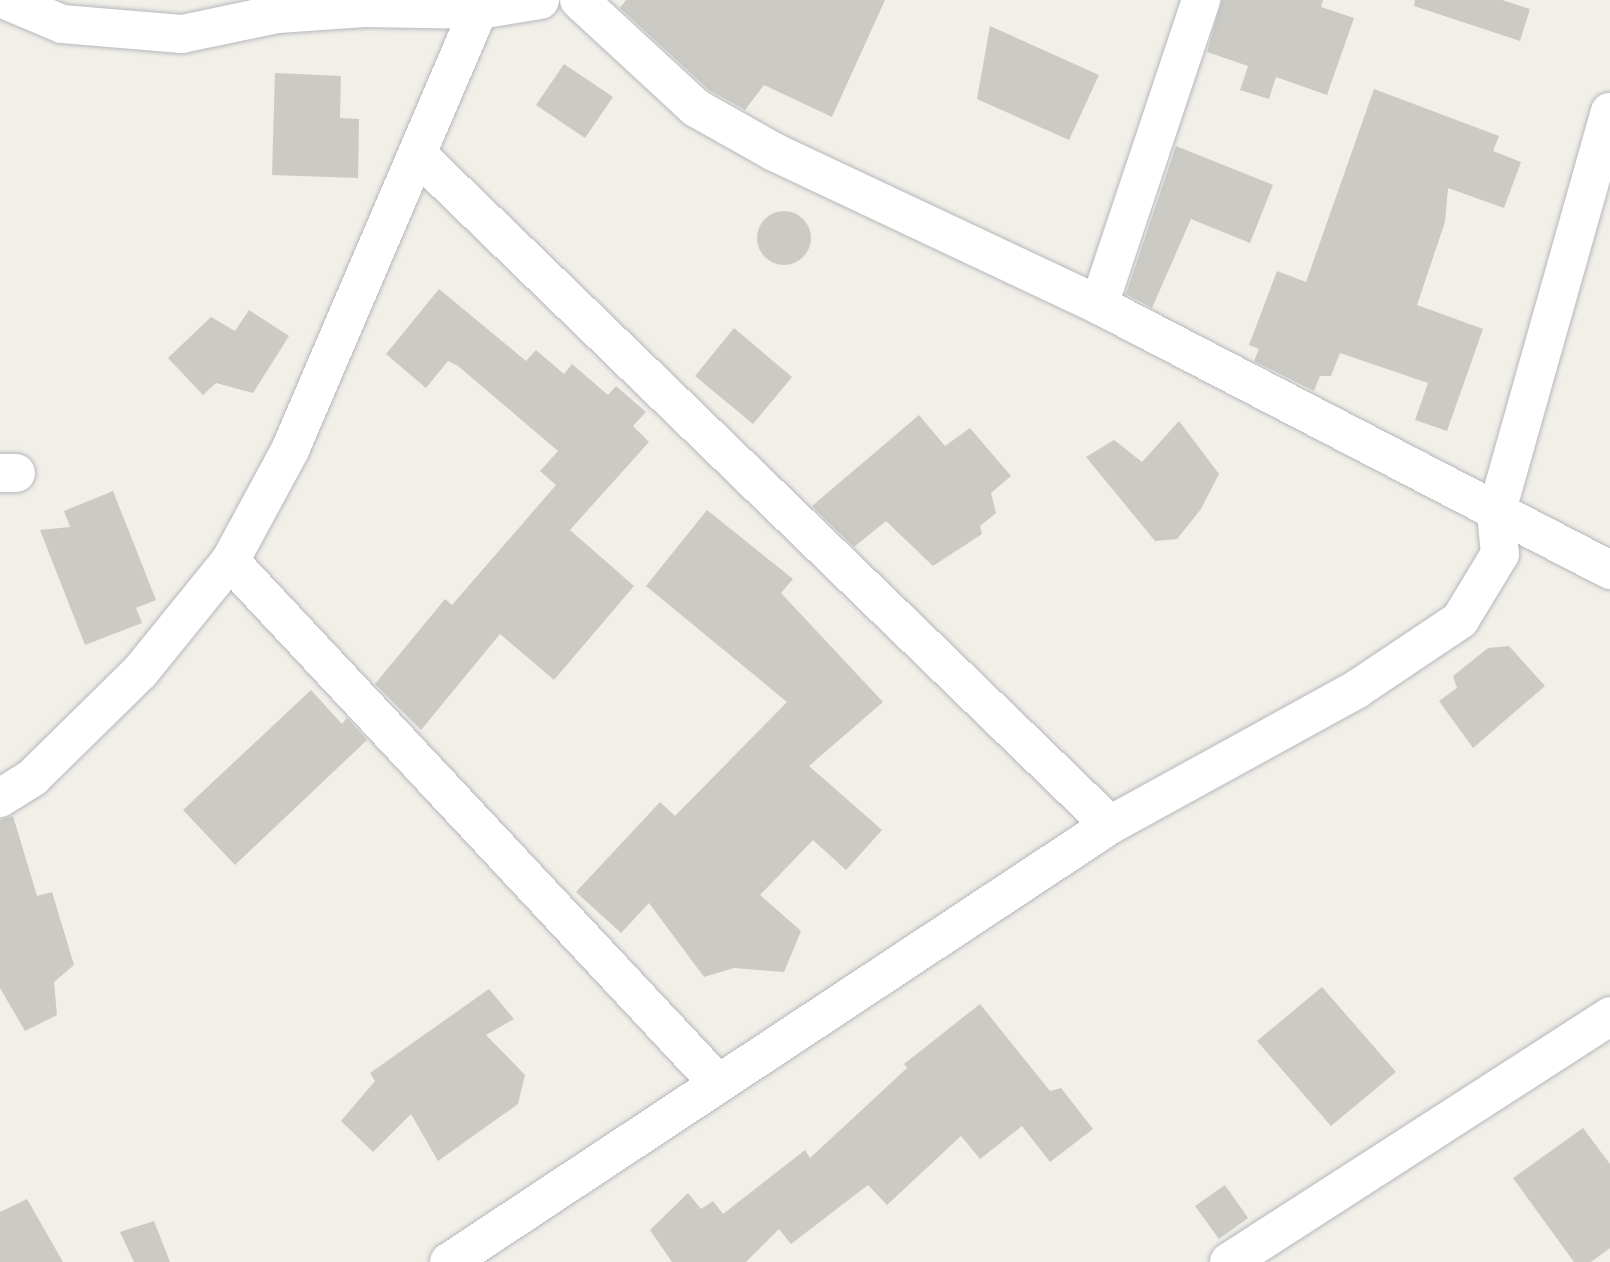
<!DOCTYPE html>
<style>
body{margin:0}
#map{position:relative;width:1610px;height:1262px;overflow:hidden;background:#f1efe8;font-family:"DM Sans",sans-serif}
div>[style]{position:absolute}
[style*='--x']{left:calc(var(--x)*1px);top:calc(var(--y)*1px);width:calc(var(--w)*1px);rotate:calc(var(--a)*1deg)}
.building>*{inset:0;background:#cccac5}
.round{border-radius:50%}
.roads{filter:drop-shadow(0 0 2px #b5b8bc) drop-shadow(0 0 2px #b5b8bc)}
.street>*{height:38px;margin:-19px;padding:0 19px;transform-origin:19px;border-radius:19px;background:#fff}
span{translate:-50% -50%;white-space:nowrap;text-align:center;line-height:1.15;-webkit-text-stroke:7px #fff;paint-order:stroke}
</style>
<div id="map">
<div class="building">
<div style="clip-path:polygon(626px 0,885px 0,832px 117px,764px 85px,745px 110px,709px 90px,620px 8px)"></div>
<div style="clip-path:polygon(1222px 0,1323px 0,1321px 7px,1354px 18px,1327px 95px,1276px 77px,1269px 99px,1240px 90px,1248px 66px,1207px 52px)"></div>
<div style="clip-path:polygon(1415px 0,1502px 0,1530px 9px,1520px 41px,1414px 6px)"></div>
<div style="clip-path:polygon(990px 26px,1099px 75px,1069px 140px,977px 99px)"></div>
<div style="clip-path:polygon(564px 64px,613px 97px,585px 138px,536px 105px)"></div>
<div style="clip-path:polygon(275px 73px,341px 76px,340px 118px,359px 119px,358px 178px,272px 175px)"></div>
<div style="clip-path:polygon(1374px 89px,1499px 136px,1493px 151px,1521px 162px,1504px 208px,1448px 188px,1445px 222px,1417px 305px,1483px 329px,1447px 431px,1415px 420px,1428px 383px,1340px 353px,1331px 376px,1320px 376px,1314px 391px,1254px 361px,1259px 349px,1249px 345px,1277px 271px,1306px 282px)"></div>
<div style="clip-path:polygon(1176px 146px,1273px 185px,1250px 243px,1191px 219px,1152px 308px,1126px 294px)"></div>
<div class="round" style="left:757px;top:211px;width:54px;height:54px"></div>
<div style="clip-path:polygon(439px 289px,526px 361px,536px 350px,564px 374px,572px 364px,608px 395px,616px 386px,646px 412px,633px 426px,649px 442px,570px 530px,634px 586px,554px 680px,500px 634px,421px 730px,375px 684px,445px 599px,452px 605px,556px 485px,540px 471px,558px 451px,458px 366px,448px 361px,426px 388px,386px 354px)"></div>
<div style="clip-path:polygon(249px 310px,289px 336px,253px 393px,216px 383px,203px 395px,168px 358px,211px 317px,235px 331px)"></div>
<div style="clip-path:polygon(734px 328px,792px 377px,753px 424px,695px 376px)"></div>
<div style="clip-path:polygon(919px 415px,945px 446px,970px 428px,1011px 476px,991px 493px,996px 513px,980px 526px,982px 534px,933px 566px,886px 521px,854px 547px,812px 506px)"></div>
<div style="clip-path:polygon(1179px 421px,1219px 474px,1201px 509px,1177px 539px,1155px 541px,1086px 457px,1114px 440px,1142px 462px)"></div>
<div style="clip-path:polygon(113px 491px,156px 600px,136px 608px,142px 623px,85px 645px,40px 530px,70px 527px,64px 511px)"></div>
<div style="clip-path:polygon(707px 510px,793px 579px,781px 593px,883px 702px,809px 766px,882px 830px,846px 870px,813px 840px,760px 895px,801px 931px,784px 972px,734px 968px,704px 977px,649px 903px,621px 933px,576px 892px,660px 802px,675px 816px,787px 702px,646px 586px)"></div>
<div style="clip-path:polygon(1509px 646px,1545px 686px,1473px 748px,1439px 701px,1457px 688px,1453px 676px,1488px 648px)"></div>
<div style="clip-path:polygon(311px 690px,342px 724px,347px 718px,367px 740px,235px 865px,183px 810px)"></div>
<div style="clip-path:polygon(13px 816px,37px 896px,52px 892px,74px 965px,54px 982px,57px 1015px,25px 1031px,0 988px,0 820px)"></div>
<div style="clip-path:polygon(1322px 987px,1396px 1072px,1331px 1126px,1257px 1041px)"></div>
<div style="clip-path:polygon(489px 989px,514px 1019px,486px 1035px,525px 1075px,518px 1104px,438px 1161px,411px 1114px,373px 1152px,341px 1121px,375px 1081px,370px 1073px)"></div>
<div style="clip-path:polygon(980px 1004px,1050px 1091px,1061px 1088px,1093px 1129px,1050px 1162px,1022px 1126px,980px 1159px,961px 1136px,887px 1205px,868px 1185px,791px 1244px,779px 1229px,746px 1262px,672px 1262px,650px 1230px,688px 1193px,701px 1209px,713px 1201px,723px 1214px,805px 1150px,810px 1158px,907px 1068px,904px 1064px)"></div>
<div style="clip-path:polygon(1583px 1128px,1610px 1164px,1610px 1248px,1591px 1262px,1574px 1262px,1513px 1178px)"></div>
<div style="clip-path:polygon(1225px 1185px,1248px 1218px,1219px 1239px,1195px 1206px)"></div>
<div style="clip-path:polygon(27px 1199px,63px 1262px,0 1262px,0 1212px)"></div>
<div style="clip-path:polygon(154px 1221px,170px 1262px,134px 1262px,120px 1232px)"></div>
</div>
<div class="roads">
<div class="street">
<div style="--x:5;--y:0;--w:62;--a:22.8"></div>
<div style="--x:62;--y:24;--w:120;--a:4.8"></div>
<div style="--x:182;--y:34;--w:98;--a:-11.8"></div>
<div style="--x:278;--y:14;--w:87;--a:-3.9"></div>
<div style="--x:365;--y:8;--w:114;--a:1"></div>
<div style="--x:479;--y:10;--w:62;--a:-9.3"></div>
<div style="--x:579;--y:0;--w:159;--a:42.7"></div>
<div style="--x:696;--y:108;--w:90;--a:29.4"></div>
<div style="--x:774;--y:152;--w:359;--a:25.2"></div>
<div style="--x:1099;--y:305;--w:576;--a:27.41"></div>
<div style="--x:420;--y:157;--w:960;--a:44.07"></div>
<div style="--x:1099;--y:305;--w:322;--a:-71.5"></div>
<div style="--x:0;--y:473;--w:16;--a:0"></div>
<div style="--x:230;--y:561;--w:712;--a:46.94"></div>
<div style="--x:0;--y:798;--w:39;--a:-32"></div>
<div style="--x:33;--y:777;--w:150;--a:-44.5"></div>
<div style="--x:140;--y:672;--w:143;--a:-51"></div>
<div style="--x:230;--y:561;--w:126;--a:-61.6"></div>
<div style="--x:290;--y:450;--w:479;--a:-66.8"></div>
<div style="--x:449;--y:1262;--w:792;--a:-33.47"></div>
<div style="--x:1110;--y:825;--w:282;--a:-28.8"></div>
<div style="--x:1357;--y:689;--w:124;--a:-33.8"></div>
<div style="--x:1460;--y:620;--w:77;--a:-58.8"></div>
<div style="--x:1500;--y:554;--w:40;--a:-95.7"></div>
<div style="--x:1496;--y:514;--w:418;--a:-74.2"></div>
<div style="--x:1229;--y:1262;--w:454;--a:-32.8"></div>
</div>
</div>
</div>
